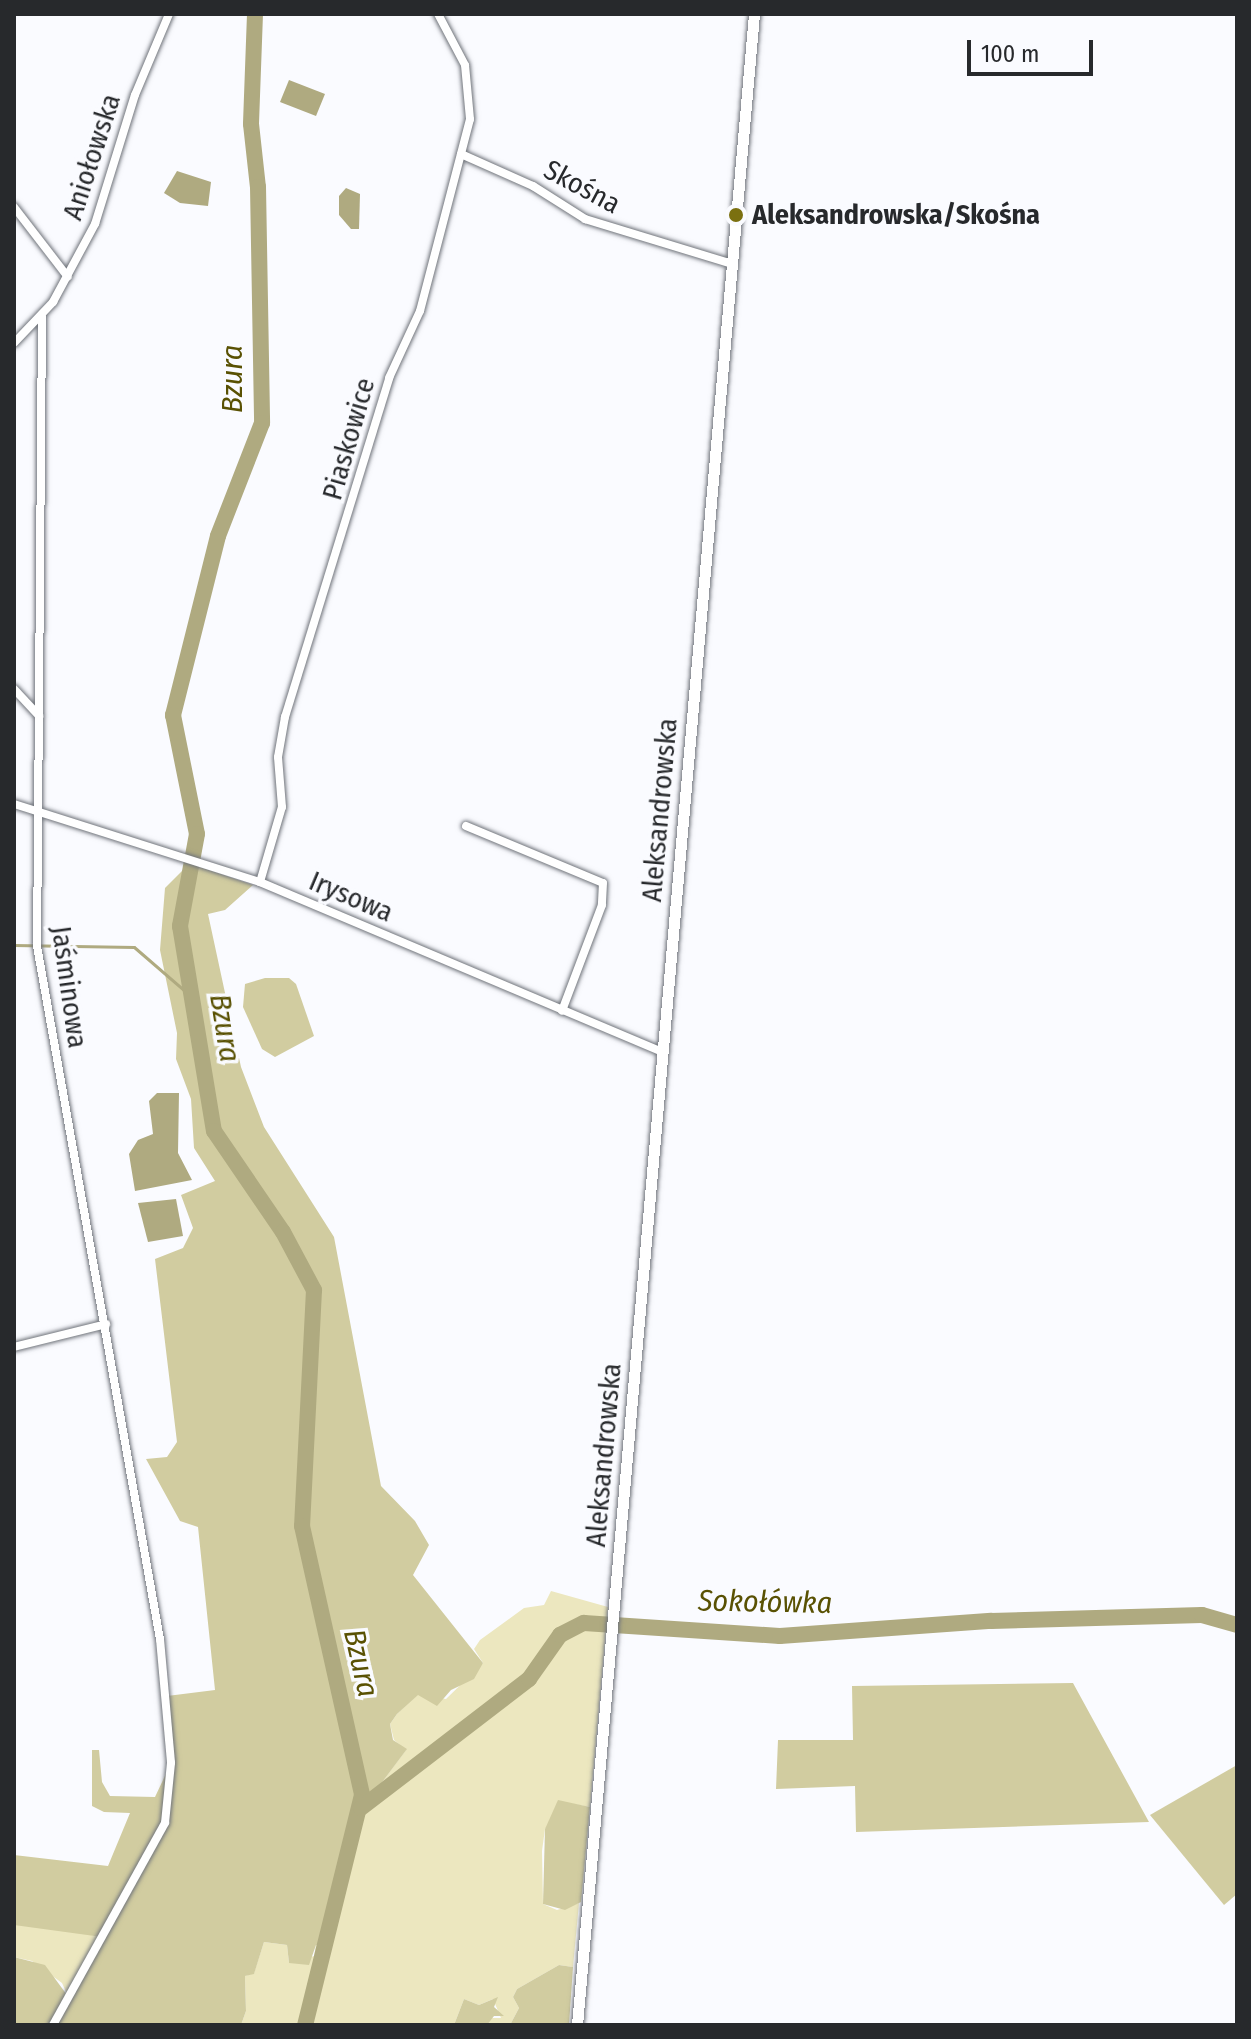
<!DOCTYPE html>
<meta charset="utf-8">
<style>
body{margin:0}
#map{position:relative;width:1251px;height:2039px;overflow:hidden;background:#fafbff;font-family:"Fira Sans Condensed",sans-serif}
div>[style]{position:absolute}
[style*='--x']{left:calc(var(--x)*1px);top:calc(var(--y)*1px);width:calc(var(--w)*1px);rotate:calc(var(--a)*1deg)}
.green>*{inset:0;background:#ece7bf}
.forest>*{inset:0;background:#d1cca0}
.water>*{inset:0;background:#afaa80}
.stream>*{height:3px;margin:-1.5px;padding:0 1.5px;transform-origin:1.5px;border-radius:1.5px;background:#afaa80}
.river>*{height:16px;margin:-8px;padding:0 8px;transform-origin:8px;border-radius:8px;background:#afaa80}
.roads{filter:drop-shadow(0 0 2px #70747b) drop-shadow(0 0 2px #70747b)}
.street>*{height:8px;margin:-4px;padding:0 4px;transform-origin:4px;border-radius:4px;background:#fff}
.secondary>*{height:11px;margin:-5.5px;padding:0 5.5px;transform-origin:5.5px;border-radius:5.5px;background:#fff}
.dots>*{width:22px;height:22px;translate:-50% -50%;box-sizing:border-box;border:4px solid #fafbff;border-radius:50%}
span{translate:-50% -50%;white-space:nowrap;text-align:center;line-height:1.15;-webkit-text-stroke:7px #fafbff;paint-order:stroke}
.street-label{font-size:28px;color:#27292c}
.poi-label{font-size:28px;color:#27292c;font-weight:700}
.left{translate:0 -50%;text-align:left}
.water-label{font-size:30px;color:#595103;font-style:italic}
.frame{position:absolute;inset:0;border:16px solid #27292c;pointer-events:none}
.scale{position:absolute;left:967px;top:40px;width:126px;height:36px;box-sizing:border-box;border:4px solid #27292c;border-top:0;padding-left:10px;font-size:24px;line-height:28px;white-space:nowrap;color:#27292c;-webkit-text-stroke:6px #fafbff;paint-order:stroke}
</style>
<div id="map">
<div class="green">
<div style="clip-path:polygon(551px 1591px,608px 1607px,590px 1807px,568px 1803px,545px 1829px,542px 1851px,543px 1904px,557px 1910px,579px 1903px,573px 1967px,559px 1965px,517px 1989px,513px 1997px,519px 2008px,510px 2025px,487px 2025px,491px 2018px,501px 2018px,493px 1999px,479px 2005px,464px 1999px,454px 2025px,241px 2025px,246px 2011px,245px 1976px,254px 1973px,264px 1942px,287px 1945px,289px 1963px,314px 1956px,316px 1945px,324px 1948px,359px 1813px,406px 1750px,394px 1740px,390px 1724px,397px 1714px,418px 1694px,446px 1699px,483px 1663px,474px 1649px,480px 1640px,524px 1608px,544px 1605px)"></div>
<div style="clip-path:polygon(29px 1924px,103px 1937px,68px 1996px,62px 1983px,32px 1961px,14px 1957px,14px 1925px)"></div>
</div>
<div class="forest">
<div style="clip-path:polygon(197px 866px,253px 885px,225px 910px,208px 914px,241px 1067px,264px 1127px,334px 1237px,381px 1486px,415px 1521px,429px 1545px,413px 1575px,483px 1663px,474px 1679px,451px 1690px,437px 1706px,418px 1695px,397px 1714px,390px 1724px,393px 1740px,407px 1749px,359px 1813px,325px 1948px,316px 1945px,309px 1965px,289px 1963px,287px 1945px,264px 1942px,254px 1974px,245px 1976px,246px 2011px,241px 2025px,14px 2025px,14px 1957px,45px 1965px,67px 1995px,102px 1937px,14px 1925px,14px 1855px,108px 1866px,130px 1813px,104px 1812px,92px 1806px,92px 1750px,99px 1750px,102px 1782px,110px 1796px,155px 1797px,171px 1763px,167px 1696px,215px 1690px,198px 1527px,180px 1521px,146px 1459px,167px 1457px,177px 1442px,155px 1259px,183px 1248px,193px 1228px,181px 1195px,215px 1181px,194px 1148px,191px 1099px,176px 1059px,177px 1033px,160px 950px,165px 888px,184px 869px)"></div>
<div style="clip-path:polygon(265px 978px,289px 978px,296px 984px,314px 1036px,275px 1057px,262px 1049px,243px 1007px,245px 984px)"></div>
<div style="clip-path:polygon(1073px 1683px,1149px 1822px,856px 1832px,855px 1786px,776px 1789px,778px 1740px,853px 1740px,852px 1686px)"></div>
<div style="clip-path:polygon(1237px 1765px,1237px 1894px,1224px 1905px,1150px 1815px)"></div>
<div style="clip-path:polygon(558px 1800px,590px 1807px,581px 1902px,565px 1910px,543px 1904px,545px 1829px)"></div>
<div style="clip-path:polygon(559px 1965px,573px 1967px,569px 2025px,510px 2025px,519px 2008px,513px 1997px,517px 1989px)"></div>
<div style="clip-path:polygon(498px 1997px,494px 2007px,504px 2016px,494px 2016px,487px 2025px,454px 2025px,464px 1999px,479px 2005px)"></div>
</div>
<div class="water">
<div style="clip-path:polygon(289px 80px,325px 94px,316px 116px,280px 102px)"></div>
<div style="clip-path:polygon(177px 171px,211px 182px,208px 206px,180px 203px,164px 193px)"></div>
<div style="clip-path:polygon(346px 188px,360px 194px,359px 229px,351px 229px,339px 215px,339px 196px)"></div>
<div style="clip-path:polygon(157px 1093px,179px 1093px,178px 1153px,192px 1180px,135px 1191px,129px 1154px,138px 1140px,153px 1134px,149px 1101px)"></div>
<div style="clip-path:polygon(176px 1199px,183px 1236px,148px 1242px,138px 1203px)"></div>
</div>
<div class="stream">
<div style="--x:14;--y:945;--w:120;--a:1"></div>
<div style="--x:134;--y:947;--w:77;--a:40.8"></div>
</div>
<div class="river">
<div style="--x:255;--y:14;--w:110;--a:92.1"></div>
<div style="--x:251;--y:124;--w:63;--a:83.7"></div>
<div style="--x:258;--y:187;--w:236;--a:89"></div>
<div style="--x:262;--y:423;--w:121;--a:111.3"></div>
<div style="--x:218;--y:536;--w:185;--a:104.1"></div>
<div style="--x:173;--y:715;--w:121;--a:78.6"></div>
<div style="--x:197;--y:834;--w:94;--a:100.5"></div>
<div style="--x:180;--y:926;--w:208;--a:80.6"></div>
<div style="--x:214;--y:1131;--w:122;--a:55.7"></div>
<div style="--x:283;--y:1232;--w:66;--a:61.9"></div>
<div style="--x:314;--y:1290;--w:236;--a:92.9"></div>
<div style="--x:302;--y:1526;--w:276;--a:77.4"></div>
<div style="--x:362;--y:1795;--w:237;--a:103.9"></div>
<div style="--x:361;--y:1808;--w:212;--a:-37.5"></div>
<div style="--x:529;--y:1679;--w:54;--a:-54.8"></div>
<div style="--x:560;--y:1635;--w:27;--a:-27"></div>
<div style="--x:584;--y:1623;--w:196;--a:3.8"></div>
<div style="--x:780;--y:1636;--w:212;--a:-4.1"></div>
<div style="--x:991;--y:1621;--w:211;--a:-1.6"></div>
<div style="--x:1202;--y:1615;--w:36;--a:16"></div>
</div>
<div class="roads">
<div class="street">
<div style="--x:461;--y:154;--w:79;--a:24"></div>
<div style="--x:533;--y:186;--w:62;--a:32.4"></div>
<div style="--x:585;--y:219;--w:154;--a:17"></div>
<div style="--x:14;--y:207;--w:88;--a:52.4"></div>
<div style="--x:42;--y:316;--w:630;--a:90.45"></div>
<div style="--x:37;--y:946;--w:704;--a:79.94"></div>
<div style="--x:160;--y:1639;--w:124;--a:84.9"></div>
<div style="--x:171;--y:1763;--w:60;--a:95.7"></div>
<div style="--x:165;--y:1823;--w:231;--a:119"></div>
<div style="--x:14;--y:343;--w:57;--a:-46.4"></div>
<div style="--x:53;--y:302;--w:89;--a:-61.7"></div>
<div style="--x:95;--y:224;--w:135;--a:-72.8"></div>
<div style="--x:135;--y:95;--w:88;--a:-67.2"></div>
<div style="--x:14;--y:689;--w:37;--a:47"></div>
<div style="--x:14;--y:804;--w:258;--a:17.6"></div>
<div style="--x:260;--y:882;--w:437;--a:22.9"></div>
<div style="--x:466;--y:826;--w:148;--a:22.6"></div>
<div style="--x:603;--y:883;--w:22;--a:93"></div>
<div style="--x:602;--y:905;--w:113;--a:110.7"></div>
<div style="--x:260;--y:882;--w:78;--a:-73.7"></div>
<div style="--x:282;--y:807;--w:50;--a:-94.6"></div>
<div style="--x:278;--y:757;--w:41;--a:-80.1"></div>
<div style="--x:285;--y:717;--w:355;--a:-72.9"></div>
<div style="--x:389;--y:378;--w:74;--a:-65.2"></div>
<div style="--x:420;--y:311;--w:198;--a:-75.4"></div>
<div style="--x:470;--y:119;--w:54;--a:-95.3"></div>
<div style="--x:465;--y:65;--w:58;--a:-117.9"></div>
<div style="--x:14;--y:1347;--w:95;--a:-14"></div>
</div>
<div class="secondary">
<div style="--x:577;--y:2025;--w:2019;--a:-84.97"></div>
</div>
</div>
<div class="dots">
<div style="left:736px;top:215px;background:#7b7010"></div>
</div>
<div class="street-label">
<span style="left:92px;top:157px;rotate:-72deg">Aniołowska</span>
<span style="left:582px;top:187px;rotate:28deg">Skośna</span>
<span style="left:349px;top:439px;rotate:-74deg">Piaskowice</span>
<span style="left:660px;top:810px;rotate:-85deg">Aleksandrowska</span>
<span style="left:351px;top:897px;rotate:23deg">Irysowa</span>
<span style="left:69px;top:987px;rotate:82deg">Jaśminowa</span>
<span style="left:604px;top:1455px;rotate:-85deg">Aleksandrowska</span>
</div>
<div class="poi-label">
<span class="left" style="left:752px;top:215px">Aleksandrowska/Skośna</span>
</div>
<div class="water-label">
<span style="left:232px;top:379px;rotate:-90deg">Bzura</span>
<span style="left:225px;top:1028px;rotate:81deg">Bzura</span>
<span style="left:765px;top:1602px;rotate:1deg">Sokołówka</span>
<span style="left:361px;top:1663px;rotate:77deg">Bzura</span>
</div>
<div class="frame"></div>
<div class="scale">100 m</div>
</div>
